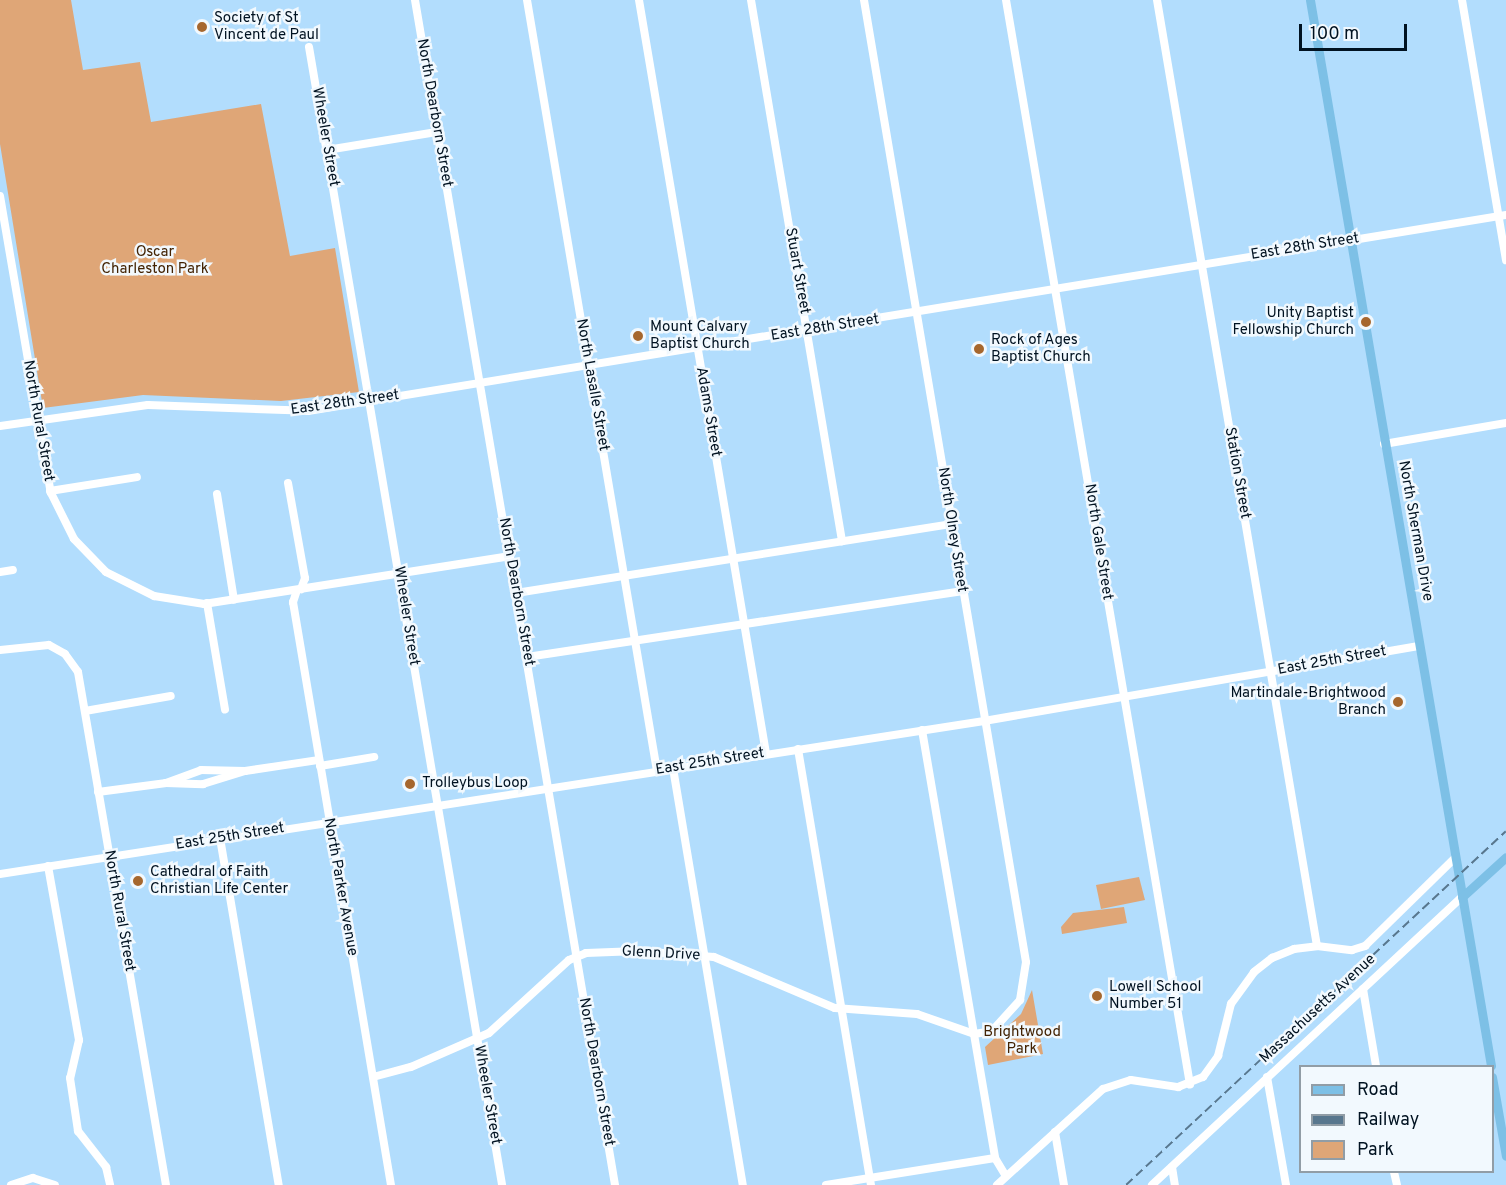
<!DOCTYPE html>
<style>
body{margin:0}
#map{position:relative;width:1506px;height:1185px;overflow:hidden;background:#b2ddfd;font-family:Overpass,sans-serif}
div>[style]{position:absolute}
[style*='--x']{left:calc(var(--x)*1px);top:calc(var(--y)*1px);width:calc(var(--w)*1px);rotate:calc(var(--a)*1deg)}
.green>*{inset:0;background:#dfa677}
.minor>*{height:8px;margin:-4px;padding:0 4px;transform-origin:4px;border-radius:4px;background:#fff}
.major>*{height:9px;margin:-4.5px;padding:0 4.5px;transform-origin:4.5px;border-radius:4.5px;background:#7dc0e6}
.rail>*{height:2px;margin-top:-1px;transform-origin:0;background:repeating-linear-gradient(90deg,#58778e 0 9px,transparent 0 13.5px)}
.dots>*{width:16px;height:16px;translate:-50% -50%;box-sizing:border-box;border:3px solid #f2f9fe;border-radius:50%}
span{translate:-50% -50%;white-space:nowrap;text-align:center;line-height:1.15;-webkit-text-stroke:5px #f2f9fe;paint-order:stroke}
.poi-label{font-size:15px;color:#001221}
.left{translate:0 -50%;text-align:left}
.right{translate:-100% -50%;text-align:right}
.street-label{font-size:15px;color:#001221}
.park-label{font-size:15px;color:#432303}
.legend{position:absolute;left:1299px;top:1065px;width:195px;height:108px;box-sizing:border-box;background:#f2f9fe;border:2px solid #919da6;margin:0;padding:8px 10px;list-style:none;font-size:18px;color:#001221}
.legend li{display:flex;align-items:center;gap:12px;height:30px}
.legend b{width:30px;border:2px solid #919da6}
.scale{position:absolute;left:1299px;top:24px;width:108px;height:27px;box-sizing:border-box;border:3px solid #001221;border-top:0;padding-left:8px;font-size:18px;line-height:21px;white-space:nowrap;color:#001221;-webkit-text-stroke:4px #f2f9fe;paint-order:stroke}
</style>
<div id="map">
<div class="green">
<div style="clip-path:polygon(0 0,71px 0,83px 70px,140px 62px,151px 122px,261px 104px,290px 256px,335px 248px,359px 392px,281px 401px,143px 395px,43px 408px,0 144px)"></div>
<div style="clip-path:polygon(1139px 877px,1145px 900px,1101px 909px,1096px 885px)"></div>
<div style="clip-path:polygon(1124px 907px,1127px 923px,1062px 934px,1061px 927px,1073px 913px)"></div>
<div style="clip-path:polygon(1032px 990px,1043px 1054px,988px 1065px,985px 1047px,1021px 1014px)"></div>
</div>
<div class="minor">
<div style="--x:415;--y:0;--w:1202;--a:80.42"></div>
<div style="--x:527;--y:0;--w:782;--a:80.43"></div>
<div style="--x:639;--y:0;--w:764;--a:80.43"></div>
<div style="--x:751;--y:0;--w:549;--a:80.45"></div>
<div style="--x:1006;--y:0;--w:1100;--a:80.37"></div>
<div style="--x:1157;--y:0;--w:959;--a:80.4"></div>
<div style="--x:1462;--y:0;--w:264;--a:80.4"></div>
<div style="--x:309;--y:47;--w:1154;--a:80.37"></div>
<div style="--x:327;--y:150;--w:111;--a:-9.3"></div>
<div style="--x:0;--y:196;--w:301;--a:80.3"></div>
<div style="--x:51;--y:493;--w:51;--a:63.4"></div>
<div style="--x:74;--y:539;--w:46;--a:45.9"></div>
<div style="--x:106;--y:572;--w:54;--a:26.6"></div>
<div style="--x:154;--y:596;--w:51;--a:9.1"></div>
<div style="--x:204;--y:604;--w:310;--a:-8.9"></div>
<div style="--x:0;--y:426;--w:149;--a:-8.1"></div>
<div style="--x:148;--y:405;--w:160;--a:2.1"></div>
<div style="--x:308;--y:411;--w:1214;--a:-9.29"></div>
<div style="--x:1384;--y:444;--w:124;--a:-9.8"></div>
<div style="--x:288;--y:483;--w:97;--a:79.9"></div>
<div style="--x:305;--y:578;--w:12;--a:110"></div>
<div style="--x:50;--y:491;--w:88;--a:-9.1"></div>
<div style="--x:217;--y:494;--w:107;--a:80.9"></div>
<div style="--x:0;--y:572;--w:13;--a:-9"></div>
<div style="--x:297;--y:590;--w:13;--a:108"></div>
<div style="--x:293;--y:602;--w:591;--a:80.46"></div>
<div style="--x:516;--y:593;--w:440;--a:-9"></div>
<div style="--x:207;--y:603;--w:108;--a:80.4"></div>
<div style="--x:0;--y:650;--w:49;--a:-5.8"></div>
<div style="--x:49;--y:645;--w:18;--a:29"></div>
<div style="--x:65;--y:654;--w:22;--a:54"></div>
<div style="--x:78;--y:672;--w:520;--a:80.27"></div>
<div style="--x:527;--y:657;--w:441;--a:-8.6"></div>
<div style="--x:85;--y:711;--w:87;--a:-9.9"></div>
<div style="--x:922;--y:730;--w:434;--a:80.3"></div>
<div style="--x:798;--y:749;--w:442;--a:80.5"></div>
<div style="--x:320;--y:766;--w:55;--a:-9.5"></div>
<div style="--x:673;--y:768;--w:423;--a:80.5"></div>
<div style="--x:166;--y:783;--w:37;--a:2"></div>
<div style="--x:203;--y:784;--w:44;--a:-17.2"></div>
<div style="--x:245;--y:771;--w:75;--a:-8.5"></div>
<div style="--x:98;--y:792;--w:69;--a:-7.5"></div>
<div style="--x:166;--y:783;--w:37;--a:-20"></div>
<div style="--x:201;--y:770;--w:44;--a:1.3"></div>
<div style="--x:220;--y:838;--w:352;--a:80.4"></div>
<div style="--x:48;--y:866;--w:177;--a:79.9"></div>
<div style="--x:79;--y:1040;--w:39;--a:103"></div>
<div style="--x:70;--y:1078;--w:54;--a:81.4"></div>
<div style="--x:78;--y:1131;--w:46;--a:52.1"></div>
<div style="--x:106;--y:1167;--w:18;--a:77"></div>
<div style="--x:0;--y:874;--w:996;--a:-8.84"></div>
<div style="--x:984;--y:721;--w:441;--a:-9.8"></div>
<div style="--x:1363;--y:989;--w:78;--a:80.4"></div>
<div style="--x:373;--y:1077;--w:39;--a:-15"></div>
<div style="--x:411;--y:1067;--w:85;--a:-23.6"></div>
<div style="--x:489;--y:1033;--w:108;--a:-42.4"></div>
<div style="--x:569;--y:960;--w:18;--a:-22"></div>
<div style="--x:586;--y:953;--w:52;--a:-2.2"></div>
<div style="--x:638;--y:951;--w:76;--a:4.5"></div>
<div style="--x:714;--y:957;--w:131;--a:22.9"></div>
<div style="--x:835;--y:1008;--w:82;--a:4.2"></div>
<div style="--x:917;--y:1014;--w:60;--a:19.3"></div>
<div style="--x:974;--y:1034;--w:18;--a:-9"></div>
<div style="--x:992;--y:1031;--w:42;--a:-47.9"></div>
<div style="--x:1020;--y:1000;--w:38;--a:-81"></div>
<div style="--x:1026;--y:962;--w:976;--a:-99.56"></div>
<div style="--x:1267;--y:1077;--w:110;--a:80"></div>
<div style="--x:1055;--y:1132;--w:54;--a:80.4"></div>
<div style="--x:1172;--y:1167;--w:18;--a:81"></div>
<div style="--x:1394;--y:1172;--w:13;--a:77"></div>
<div style="--x:11;--y:1185;--w:23;--a:-18"></div>
<div style="--x:33;--y:1178;--w:23;--a:18"></div>
<div style="--x:826;--y:1185;--w:171;--a:-9.1"></div>
<div style="--x:995;--y:1158;--w:21;--a:59"></div>
<div style="--x:997;--y:1185;--w:143;--a:-42.2"></div>
<div style="--x:1103;--y:1089;--w:29;--a:-18"></div>
<div style="--x:1131;--y:1080;--w:48;--a:8.5"></div>
<div style="--x:1178;--y:1087;--w:27;--a:-22"></div>
<div style="--x:1203;--y:1077;--w:26;--a:-54"></div>
<div style="--x:1218;--y:1056;--w:54;--a:-76"></div>
<div style="--x:1231;--y:1004;--w:39;--a:-54"></div>
<div style="--x:1254;--y:972;--w:23;--a:-38"></div>
<div style="--x:1272;--y:958;--w:24;--a:-22"></div>
<div style="--x:1294;--y:949;--w:23;--a:-7"></div>
<div style="--x:1317;--y:946;--w:35;--a:7"></div>
<div style="--x:1352;--y:950;--w:14;--a:-17"></div>
<div style="--x:1365;--y:946;--w:126;--a:-44.4"></div>
<div style="--x:1152;--y:1185;--w:423;--a:-42.9"></div>
</div>
<div class="major">
<div style="--x:1310;--y:0;--w:1081;--a:80.36"></div>
<div style="--x:1462;--y:897;--w:59;--a:-42.3"></div>
<div style="--x:1492;--y:1077;--w:80;--a:80"></div>
</div>
<div class="rail">
<div style="--x:1126;--y:1185;--w:519;--a:-42.97"></div>
</div>
<div class="dots">
<div style="left:202px;top:27px;background:#a6672e"></div>
<div style="left:1366px;top:322px;background:#a6672e"></div>
<div style="left:638px;top:336px;background:#a6672e"></div>
<div style="left:979px;top:349px;background:#a6672e"></div>
<div style="left:1398px;top:702px;background:#a6672e"></div>
<div style="left:410px;top:784px;background:#a6672e"></div>
<div style="left:138px;top:881px;background:#a6672e"></div>
<div style="left:1097px;top:996px;background:#a6672e"></div>
</div>
<div class="poi-label">
<span class="left" style="left:214px;top:27px">Society of St<br>Vincent de Paul</span>
<span class="right" style="left:1354px;top:322px">Unity Baptist<br>Fellowship Church</span>
<span class="left" style="left:650px;top:336px">Mount Calvary<br>Baptist Church</span>
<span class="left" style="left:991px;top:349px">Rock of Ages<br>Baptist Church</span>
<span class="right" style="left:1386px;top:702px">Martindale-Brightwood<br>Branch</span>
<span class="left" style="left:422px;top:784px">Trolleybus Loop</span>
<span class="left" style="left:150px;top:881px">Cathedral of Faith<br>Christian Life Center</span>
<span class="left" style="left:1109px;top:996px">Lowell School<br>Number 51</span>
</div>
<div class="street-label">
<span style="left:434px;top:113px;rotate:80deg">North Dearborn Street</span>
<span style="left:325px;top:137px;rotate:80deg">Wheeler Street</span>
<span style="left:1305px;top:247px;rotate:-9deg">East 28th Street</span>
<span style="left:797px;top:271px;rotate:80deg">Stuart Street</span>
<span style="left:825px;top:328px;rotate:-9deg">East 28th Street</span>
<span style="left:592px;top:385px;rotate:80deg">North Lasalle Street</span>
<span style="left:345px;top:403px;rotate:-8deg">East 28th Street</span>
<span style="left:708px;top:412px;rotate:80deg">Adams Street</span>
<span style="left:38px;top:421px;rotate:80deg">North Rural Street</span>
<span style="left:1237px;top:473px;rotate:80deg">Station Street</span>
<span style="left:952px;top:530px;rotate:81deg">North Olney Street</span>
<span style="left:1415px;top:531px;rotate:80deg">North Sherman Drive</span>
<span style="left:1098px;top:542px;rotate:81deg">North Gale Street</span>
<span style="left:516px;top:592px;rotate:80deg">North Dearborn Street</span>
<span style="left:406px;top:616px;rotate:81deg">Wheeler Street</span>
<span style="left:1332px;top:661px;rotate:-10deg">East 25th Street</span>
<span style="left:710px;top:762px;rotate:-9deg">East 25th Street</span>
<span style="left:230px;top:837px;rotate:-9deg">East 25th Street</span>
<span style="left:340px;top:887px;rotate:80deg">North Parker Avenue</span>
<span style="left:119px;top:911px;rotate:80deg">North Rural Street</span>
<span style="left:661px;top:954px;rotate:3deg">Glenn Drive</span>
<span style="left:1318px;top:1009px;rotate:-43deg">Massachusetts Avenue</span>
<span style="left:596px;top:1072px;rotate:80deg">North Dearborn Street</span>
<span style="left:487px;top:1095px;rotate:80deg">Wheeler Street</span>
</div>
<div class="park-label">
<span style="left:155px;top:261px">Oscar<br>Charleston Park</span>
<span style="left:1022px;top:1041px">Brightwood<br>Park</span>
</div>
<ul class="legend">
<li><b style="height:8px;background:#7dc0e6"></b>Road</li>
<li><b style="height:8px;background:#58778e"></b>Railway</li>
<li><b style="height:16px;background:#dfa677"></b>Park</li>
</ul>
<div class="scale">100 m</div>
</div>
